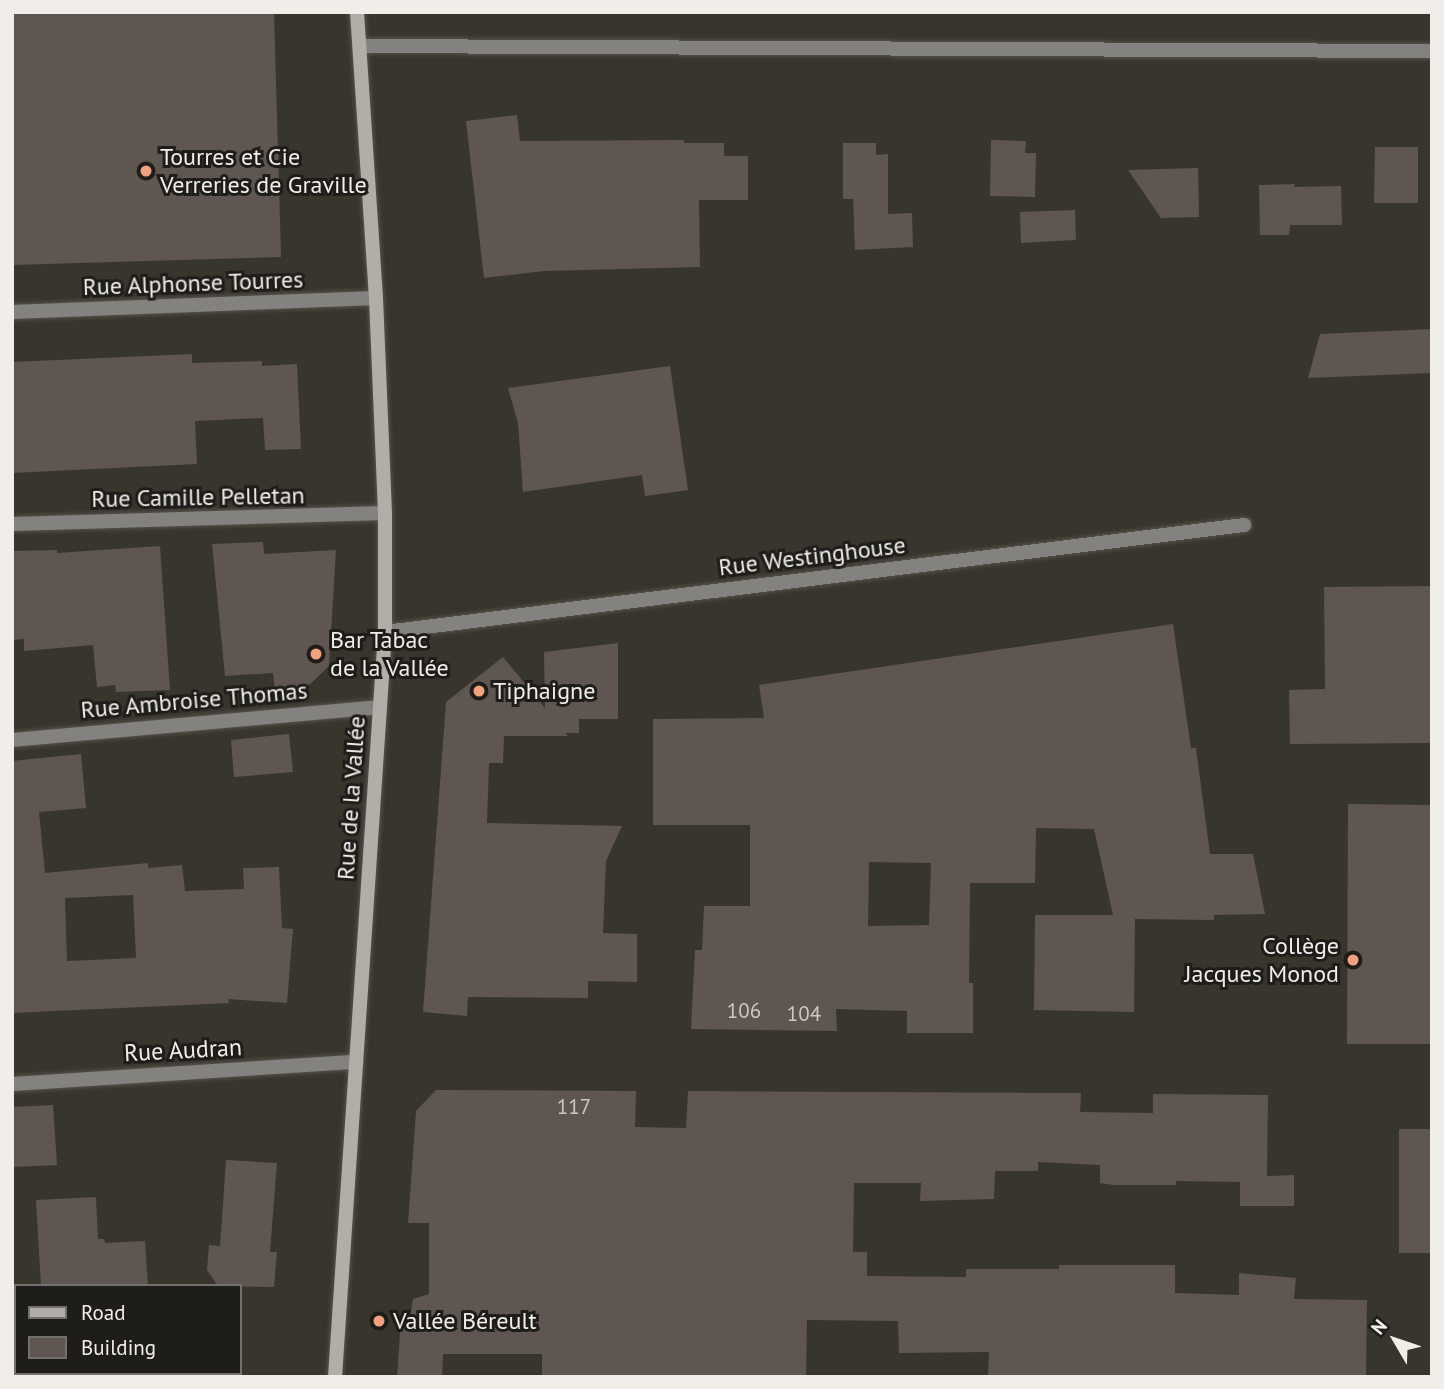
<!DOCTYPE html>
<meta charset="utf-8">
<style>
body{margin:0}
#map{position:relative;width:1444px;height:1389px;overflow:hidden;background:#38352d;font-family:"PT Sans",sans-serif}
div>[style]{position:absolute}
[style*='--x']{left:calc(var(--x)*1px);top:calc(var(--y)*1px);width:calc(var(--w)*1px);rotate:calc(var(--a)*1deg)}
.building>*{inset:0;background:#5f5651}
.roads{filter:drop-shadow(0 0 2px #56534b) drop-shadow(0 0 2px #56534b)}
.lane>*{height:14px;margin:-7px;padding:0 7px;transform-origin:7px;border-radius:7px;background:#84827e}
.street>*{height:14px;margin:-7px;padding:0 7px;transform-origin:7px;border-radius:7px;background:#84827e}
.secondary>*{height:14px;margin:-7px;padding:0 7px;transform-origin:7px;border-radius:7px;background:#b0aea7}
.dots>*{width:19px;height:19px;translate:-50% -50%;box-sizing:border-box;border:4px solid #1e1d19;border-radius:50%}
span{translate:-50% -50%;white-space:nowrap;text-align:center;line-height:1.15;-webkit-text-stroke:6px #1e1d19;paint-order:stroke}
.number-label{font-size:21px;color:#ccc8c4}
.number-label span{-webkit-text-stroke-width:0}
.poi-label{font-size:24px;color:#f1eeea}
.left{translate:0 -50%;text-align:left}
.right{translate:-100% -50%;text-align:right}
.street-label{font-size:24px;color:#f1eeea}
.frame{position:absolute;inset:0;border:14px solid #f1eeea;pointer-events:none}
.legend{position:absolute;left:14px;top:1284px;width:228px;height:91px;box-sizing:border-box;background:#1e1d19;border:2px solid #72716d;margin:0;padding:9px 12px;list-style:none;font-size:21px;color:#f1eeea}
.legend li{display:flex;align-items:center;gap:14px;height:35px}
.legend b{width:35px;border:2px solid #72716d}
.north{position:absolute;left:1360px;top:1305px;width:70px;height:70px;-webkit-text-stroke:5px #1e1d19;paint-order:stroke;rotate:309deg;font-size:19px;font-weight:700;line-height:28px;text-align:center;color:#f1eeea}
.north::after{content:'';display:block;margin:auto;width:24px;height:32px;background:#f1eeea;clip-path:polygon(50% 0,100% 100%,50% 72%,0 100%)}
</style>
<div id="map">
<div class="building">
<div style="clip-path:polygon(12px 12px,274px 12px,281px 257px,12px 265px)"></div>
<div style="clip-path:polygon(517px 115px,520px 141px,684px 140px,684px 143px,724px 143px,724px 156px,748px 156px,748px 200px,699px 200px,700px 267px,544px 271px,484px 278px,466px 121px)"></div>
<div style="clip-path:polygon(991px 140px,1026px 141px,1025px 153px,1036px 153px,1035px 197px,990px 196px)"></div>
<div style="clip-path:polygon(843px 143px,876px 143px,876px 155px,888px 154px,888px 214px,912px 213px,913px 247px,855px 250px,853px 199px,843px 199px)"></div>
<div style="clip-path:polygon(1375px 147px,1418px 147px,1418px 203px,1374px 203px)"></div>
<div style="clip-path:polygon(1198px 168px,1199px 217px,1161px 218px,1128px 170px)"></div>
<div style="clip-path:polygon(1295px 184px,1294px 187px,1341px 186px,1342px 225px,1290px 225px,1289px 235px,1260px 235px,1259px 185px)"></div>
<div style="clip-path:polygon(1075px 210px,1076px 240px,1021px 243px,1020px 212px)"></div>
<div style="clip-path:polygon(1432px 329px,1432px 373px,1308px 378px,1320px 334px)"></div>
<div style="clip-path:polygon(192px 354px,192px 363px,262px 361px,262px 366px,297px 364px,301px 449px,265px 450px,263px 418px,195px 421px,197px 464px,12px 473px,12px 362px)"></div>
<div style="clip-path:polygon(670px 366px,688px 490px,645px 496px,642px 475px,523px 492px,518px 423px,508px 388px)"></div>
<div style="clip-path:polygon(263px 542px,264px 554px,336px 550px,329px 666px,308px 686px,275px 689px,273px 673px,225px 676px,212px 544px)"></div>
<div style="clip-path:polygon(160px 546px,170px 690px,116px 692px,115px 685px,97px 687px,93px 645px,24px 651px,24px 639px,12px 640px,12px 551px,57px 550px,57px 553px)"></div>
<div style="clip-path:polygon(1432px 586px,1432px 743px,1290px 744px,1289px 690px,1325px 689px,1324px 587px)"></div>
<div style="clip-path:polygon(evenodd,1173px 624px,1191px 748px,1196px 748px,1210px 854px,1253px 854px,1265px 914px,1214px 915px,1214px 920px,1135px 919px,1134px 1012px,1034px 1010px,1035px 915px,1113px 915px,1094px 829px,1036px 828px,1035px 883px,970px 883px,969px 983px,973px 983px,973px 1033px,907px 1033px,907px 1011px,836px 1009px,837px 1031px,691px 1029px,695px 950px,702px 950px,704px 906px,750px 906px,750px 825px,653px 825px,653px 719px,764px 718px,759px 685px,1173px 624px,869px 862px,931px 863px,929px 925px,868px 926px,869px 862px)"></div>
<div style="clip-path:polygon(618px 643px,618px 719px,579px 719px,579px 733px,565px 733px,568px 736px,504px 736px,503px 763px,489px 763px,487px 823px,622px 826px,606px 861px,603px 933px,637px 934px,637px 982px,588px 981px,588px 998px,468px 997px,467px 1016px,423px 1012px,446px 702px,503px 657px,545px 708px,544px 652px)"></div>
<div style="clip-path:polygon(289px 734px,293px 772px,234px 777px,231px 740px)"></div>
<div style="clip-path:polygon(evenodd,81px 754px,86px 808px,39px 812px,45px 873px,148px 863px,148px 868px,182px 865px,185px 891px,244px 889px,243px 868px,279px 867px,282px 928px,293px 929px,287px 1003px,228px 999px,229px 1003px,12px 1013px,12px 761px,81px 754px,133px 895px,136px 958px,67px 961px,65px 898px,133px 895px)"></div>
<div style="clip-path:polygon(1348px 804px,1432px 805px,1432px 1044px,1347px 1044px)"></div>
<div style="clip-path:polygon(436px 1090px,636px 1091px,635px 1127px,686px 1128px,688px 1091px,1081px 1093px,1080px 1112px,1153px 1113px,1153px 1094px,1268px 1095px,1267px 1176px,1294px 1175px,1294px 1206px,1240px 1206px,1240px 1182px,1176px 1181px,1176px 1185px,1114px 1185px,1100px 1183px,1100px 1165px,1038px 1162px,1038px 1171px,995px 1171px,994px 1199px,920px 1201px,921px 1183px,854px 1183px,853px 1252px,867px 1252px,867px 1276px,966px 1277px,966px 1269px,1059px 1269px,1059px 1265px,1175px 1265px,1175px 1293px,1239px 1295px,1239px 1273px,1296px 1278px,1294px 1299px,1367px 1300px,1366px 1377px,988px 1377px,989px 1352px,899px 1353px,898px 1321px,807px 1320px,806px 1377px,542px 1377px,542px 1354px,443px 1354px,442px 1377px,397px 1377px,401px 1318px,410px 1318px,413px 1299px,429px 1294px,429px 1223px,408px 1223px,416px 1111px)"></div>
<div style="clip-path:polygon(53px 1105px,57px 1165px,12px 1167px,12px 1107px)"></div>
<div style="clip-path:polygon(1399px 1129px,1432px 1129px,1432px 1253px,1399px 1253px)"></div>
<div style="clip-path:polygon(226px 1160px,277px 1163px,270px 1252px,277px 1252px,274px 1287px,218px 1286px,207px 1270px,209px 1245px,220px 1246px)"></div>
<div style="clip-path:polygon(96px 1197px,98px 1239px,104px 1239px,105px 1243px,145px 1241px,148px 1286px,41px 1286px,36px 1200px)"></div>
</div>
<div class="roads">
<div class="lane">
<div style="--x:12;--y:312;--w:364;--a:-2.2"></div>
</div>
<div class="street">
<div style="--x:360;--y:46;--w:1072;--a:0.27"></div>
<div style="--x:12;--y:524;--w:373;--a:-1.7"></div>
<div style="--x:385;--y:632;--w:866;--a:-7.1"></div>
<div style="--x:12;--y:740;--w:369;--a:-5.1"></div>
<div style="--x:12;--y:1084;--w:345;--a:-3.7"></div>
</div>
<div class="secondary">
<div style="--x:335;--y:1377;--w:747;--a:-86.16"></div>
<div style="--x:385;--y:632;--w:119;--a:-90"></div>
<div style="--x:385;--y:513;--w:215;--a:-92.4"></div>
<div style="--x:376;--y:298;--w:287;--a:-93.8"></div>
</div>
</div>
<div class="dots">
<div style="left:146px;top:171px;background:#f1a17d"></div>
<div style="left:316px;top:654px;background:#f1a17d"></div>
<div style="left:479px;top:691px;background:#f1a17d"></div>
<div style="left:1353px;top:960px;background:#f1a17d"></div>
<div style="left:379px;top:1321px;background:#f1a17d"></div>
</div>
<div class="number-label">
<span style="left:744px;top:1011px">106</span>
<span style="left:804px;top:1014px">104</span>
<span style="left:574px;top:1107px">117</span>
</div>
<div class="poi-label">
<span class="left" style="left:160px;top:171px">Tourres et Cie<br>Verreries de Graville</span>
<span class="left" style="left:330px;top:654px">Bar Tabac<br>de la Vallée</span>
<span class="left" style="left:493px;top:691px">Tiphaigne</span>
<span class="right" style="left:1339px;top:960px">Collège<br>Jacques Monod</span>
<span class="left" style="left:393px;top:1321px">Vallée Béreult</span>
</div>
<div class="street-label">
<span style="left:193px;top:283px;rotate:-2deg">Rue Alphonse Tourres</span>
<span style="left:198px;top:497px;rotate:-1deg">Rue Camille Pelletan</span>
<span style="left:812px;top:556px;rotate:-7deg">Rue Westinghouse</span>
<span style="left:194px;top:700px;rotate:-5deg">Rue Ambroise Thomas</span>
<span style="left:351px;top:798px;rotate:-86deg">Rue de la Vallée</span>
<span style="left:183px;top:1050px;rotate:-3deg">Rue Audran</span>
</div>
<div class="frame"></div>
<ul class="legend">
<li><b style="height:9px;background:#b0aea7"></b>Road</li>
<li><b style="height:19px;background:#5f5651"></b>Building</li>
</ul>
<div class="north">N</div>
</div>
